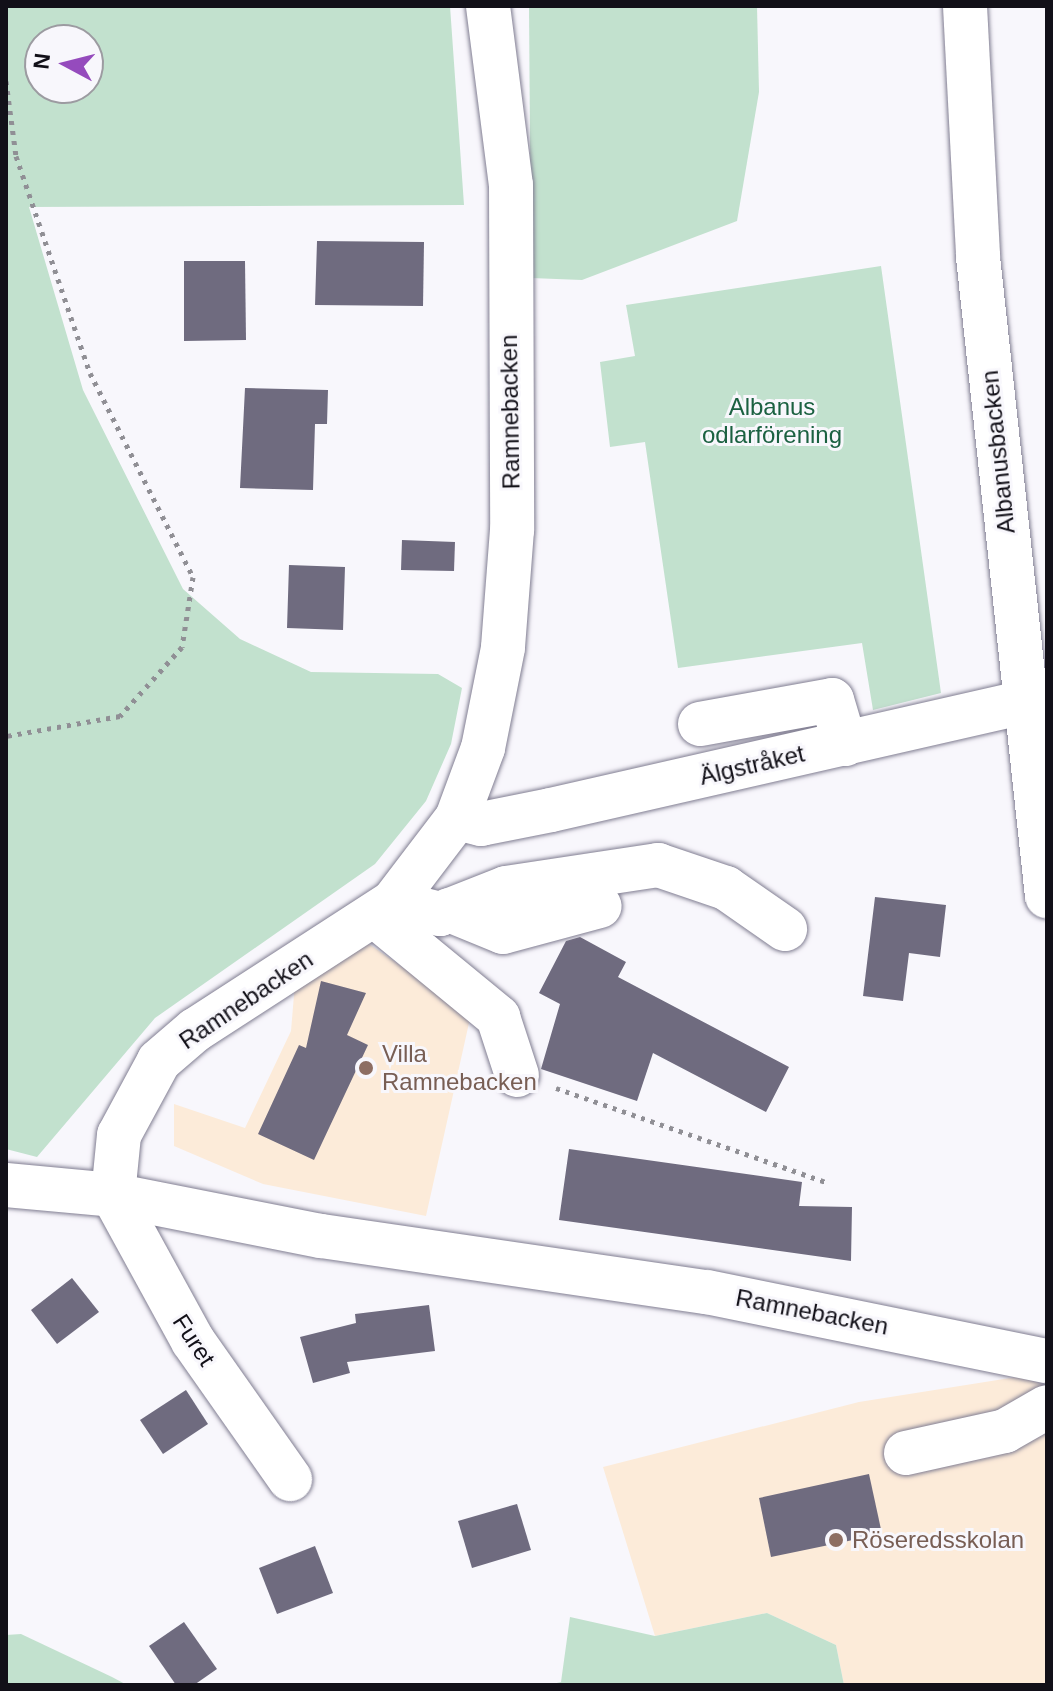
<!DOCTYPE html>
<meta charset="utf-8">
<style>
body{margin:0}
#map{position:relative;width:1053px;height:1691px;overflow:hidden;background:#f8f7fc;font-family:Arial,sans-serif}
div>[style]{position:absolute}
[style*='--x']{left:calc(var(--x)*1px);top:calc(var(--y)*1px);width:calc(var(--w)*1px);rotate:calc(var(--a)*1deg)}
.education>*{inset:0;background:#fcebd9}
.green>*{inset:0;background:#c2e1ce}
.building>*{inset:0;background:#6f6b7f}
.path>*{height:5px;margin-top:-2.5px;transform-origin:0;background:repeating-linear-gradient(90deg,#908f95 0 4px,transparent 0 10px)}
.roads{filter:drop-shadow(0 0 2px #817e92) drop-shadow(0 0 2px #817e92)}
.minor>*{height:44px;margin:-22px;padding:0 22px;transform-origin:22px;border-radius:22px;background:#fff}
.dots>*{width:22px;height:22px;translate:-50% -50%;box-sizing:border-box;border:4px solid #f8f7fc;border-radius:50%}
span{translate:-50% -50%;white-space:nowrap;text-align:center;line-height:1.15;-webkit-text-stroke:6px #f8f7fc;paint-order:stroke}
.park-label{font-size:24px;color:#1b6141}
.street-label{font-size:24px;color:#121018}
.education-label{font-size:24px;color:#785e54}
.left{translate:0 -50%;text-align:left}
.frame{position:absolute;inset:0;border:8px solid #121018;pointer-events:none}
.north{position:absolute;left:24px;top:24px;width:80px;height:80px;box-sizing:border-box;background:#f8f7fc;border:2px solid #9c9ba1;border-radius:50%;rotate:277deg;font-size:22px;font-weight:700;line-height:32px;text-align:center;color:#121018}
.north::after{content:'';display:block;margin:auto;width:28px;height:36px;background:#954bbd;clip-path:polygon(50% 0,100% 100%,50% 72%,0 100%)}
</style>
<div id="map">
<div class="education">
<div style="clip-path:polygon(369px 944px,471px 1014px,426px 1216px,263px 1184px,174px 1146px,174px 1104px,245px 1128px,291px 1031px,295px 983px)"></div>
<div style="clip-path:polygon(1023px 1376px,1047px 1386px,1047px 1685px,844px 1685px,836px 1645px,767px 1613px,655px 1636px,603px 1467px,859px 1402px)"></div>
</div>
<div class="green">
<div style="clip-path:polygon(evenodd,6px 6px,450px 6px,464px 205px,29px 207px,83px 390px,183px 589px,240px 639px,311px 672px,438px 674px,462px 688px,451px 744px,426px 801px,375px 864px,155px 1018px,37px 1157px,6px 1149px,6px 6px,40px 40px,88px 40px,88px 88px,40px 88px,40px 40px)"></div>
<div style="clip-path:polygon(529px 6px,757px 6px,759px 92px,737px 221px,582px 280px,531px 278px)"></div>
<div style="clip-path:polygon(881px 266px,941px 693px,873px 710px,862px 643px,678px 668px,645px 442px,610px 447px,600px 362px,635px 356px,626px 305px)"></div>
<div style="clip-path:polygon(767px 1613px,836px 1645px,844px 1685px,548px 1685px,561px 1682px,570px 1617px,655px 1636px)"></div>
<div style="clip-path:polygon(21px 1634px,112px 1677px,127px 1685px,6px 1685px,6px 1635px)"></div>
</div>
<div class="building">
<div style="clip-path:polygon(317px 241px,424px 242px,423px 306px,315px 305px)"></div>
<div style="clip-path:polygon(184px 261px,245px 261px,246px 340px,184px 341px)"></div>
<div style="clip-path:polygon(245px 388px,328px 390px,327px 424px,315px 424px,313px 490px,240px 488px)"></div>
<div style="clip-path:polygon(402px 540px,455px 542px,454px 571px,401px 570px)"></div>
<div style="clip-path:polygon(289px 565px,345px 567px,343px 630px,287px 628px)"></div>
<div style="clip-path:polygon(875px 897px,946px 905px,940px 957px,909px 953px,903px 1001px,863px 996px)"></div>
<div style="clip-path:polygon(580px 937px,626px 962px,618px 977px,789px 1067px,766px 1112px,653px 1053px,637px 1101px,541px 1069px,560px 1004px,539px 993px,566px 941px)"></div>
<div style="clip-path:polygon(321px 981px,366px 993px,347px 1035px,368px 1045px,314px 1160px,258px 1134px,299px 1045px,306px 1048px)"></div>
<div style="clip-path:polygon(569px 1149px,802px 1182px,799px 1206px,852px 1207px,851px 1261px,559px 1220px)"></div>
<div style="clip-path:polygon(72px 1278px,99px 1312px,57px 1344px,31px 1310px)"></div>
<div style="clip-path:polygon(429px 1305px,435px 1351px,347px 1362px,350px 1373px,313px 1383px,300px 1337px,356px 1323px,355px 1314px)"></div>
<div style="clip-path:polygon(186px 1390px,208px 1424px,163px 1454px,140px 1420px)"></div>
<div style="clip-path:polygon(869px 1474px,882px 1534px,771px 1557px,759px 1498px)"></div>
<div style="clip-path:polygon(517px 1504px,531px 1550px,472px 1568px,458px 1521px)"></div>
<div style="clip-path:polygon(315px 1546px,333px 1593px,277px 1614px,259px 1568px)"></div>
<div style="clip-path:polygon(184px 1622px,217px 1669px,194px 1685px,176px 1685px,149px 1646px)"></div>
</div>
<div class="path">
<div style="--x:6;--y:81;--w:76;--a:82.4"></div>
<div style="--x:16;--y:156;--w:229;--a:71.2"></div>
<div style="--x:90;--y:373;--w:229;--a:63.2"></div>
<div style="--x:193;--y:577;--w:71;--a:98.9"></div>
<div style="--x:182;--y:647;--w:93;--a:131.9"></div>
<div style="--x:120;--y:716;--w:116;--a:170"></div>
<div style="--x:556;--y:1088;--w:286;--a:19.2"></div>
</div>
<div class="roads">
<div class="minor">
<div style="--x:488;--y:6;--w:180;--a:82.7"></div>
<div style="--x:511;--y:185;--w:345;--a:89.8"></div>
<div style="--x:512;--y:530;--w:118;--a:94.4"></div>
<div style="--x:503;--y:648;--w:102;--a:101.3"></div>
<div style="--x:483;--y:748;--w:75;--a:110.4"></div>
<div style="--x:457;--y:818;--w:106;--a:127.3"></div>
<div style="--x:393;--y:902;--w:236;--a:147.1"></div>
<div style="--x:195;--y:1030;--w:48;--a:139.3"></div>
<div style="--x:159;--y:1061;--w:84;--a:118.4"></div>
<div style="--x:119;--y:1135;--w:60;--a:95.7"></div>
<div style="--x:113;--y:1195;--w:212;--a:11.2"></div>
<div style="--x:321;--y:1236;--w:390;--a:8.3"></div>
<div style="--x:707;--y:1292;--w:347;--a:11.5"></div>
<div style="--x:965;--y:6;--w:251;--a:87"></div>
<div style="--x:978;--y:257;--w:643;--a:83.84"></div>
<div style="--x:700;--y:724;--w:134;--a:-10.3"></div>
<div style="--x:832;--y:700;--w:46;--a:73.5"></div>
<div style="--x:457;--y:818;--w:25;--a:14"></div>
<div style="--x:481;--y:824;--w:71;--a:-11.3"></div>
<div style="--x:551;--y:810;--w:509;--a:-12.83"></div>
<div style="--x:393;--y:902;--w:49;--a:14.3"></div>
<div style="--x:440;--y:914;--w:71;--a:-21.5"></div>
<div style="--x:506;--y:888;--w:154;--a:-8.6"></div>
<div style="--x:658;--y:865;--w:72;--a:18.7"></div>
<div style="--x:726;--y:888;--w:72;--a:34.8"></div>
<div style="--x:449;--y:910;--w:58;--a:22.2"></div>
<div style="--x:503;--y:932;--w:100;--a:-15"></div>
<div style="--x:374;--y:915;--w:161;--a:39.4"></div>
<div style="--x:498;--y:1017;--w:61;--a:71.9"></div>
<div style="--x:6;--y:1185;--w:107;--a:5.3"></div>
<div style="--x:113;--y:1195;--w:166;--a:61.3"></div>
<div style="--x:193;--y:1341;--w:169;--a:54.9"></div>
<div style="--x:906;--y:1453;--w:101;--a:-12.5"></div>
<div style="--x:1005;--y:1431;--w:48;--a:-29.7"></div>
</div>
</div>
<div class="dots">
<div style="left:366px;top:1068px;background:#8d6e63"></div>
<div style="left:836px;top:1540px;background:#8d6e63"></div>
</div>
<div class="park-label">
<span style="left:772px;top:421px">Albanus<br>odlarförening</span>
</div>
<div class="street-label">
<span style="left:510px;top:412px;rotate:-91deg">Ramnebacken</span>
<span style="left:998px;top:452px;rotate:-96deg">Albanusbacken</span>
<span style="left:752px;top:765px;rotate:-13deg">Älgstråket</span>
<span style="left:246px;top:1000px;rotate:-34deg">Ramnebacken</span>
<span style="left:812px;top:1312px;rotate:11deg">Ramnebacken</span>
<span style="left:194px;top:1340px;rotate:57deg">Furet</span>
</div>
<div class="education-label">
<span class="left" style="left:382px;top:1068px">Villa<br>Ramnebacken</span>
<span class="left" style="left:852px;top:1540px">Röseredsskolan</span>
</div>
<div class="frame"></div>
<div class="north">N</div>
</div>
